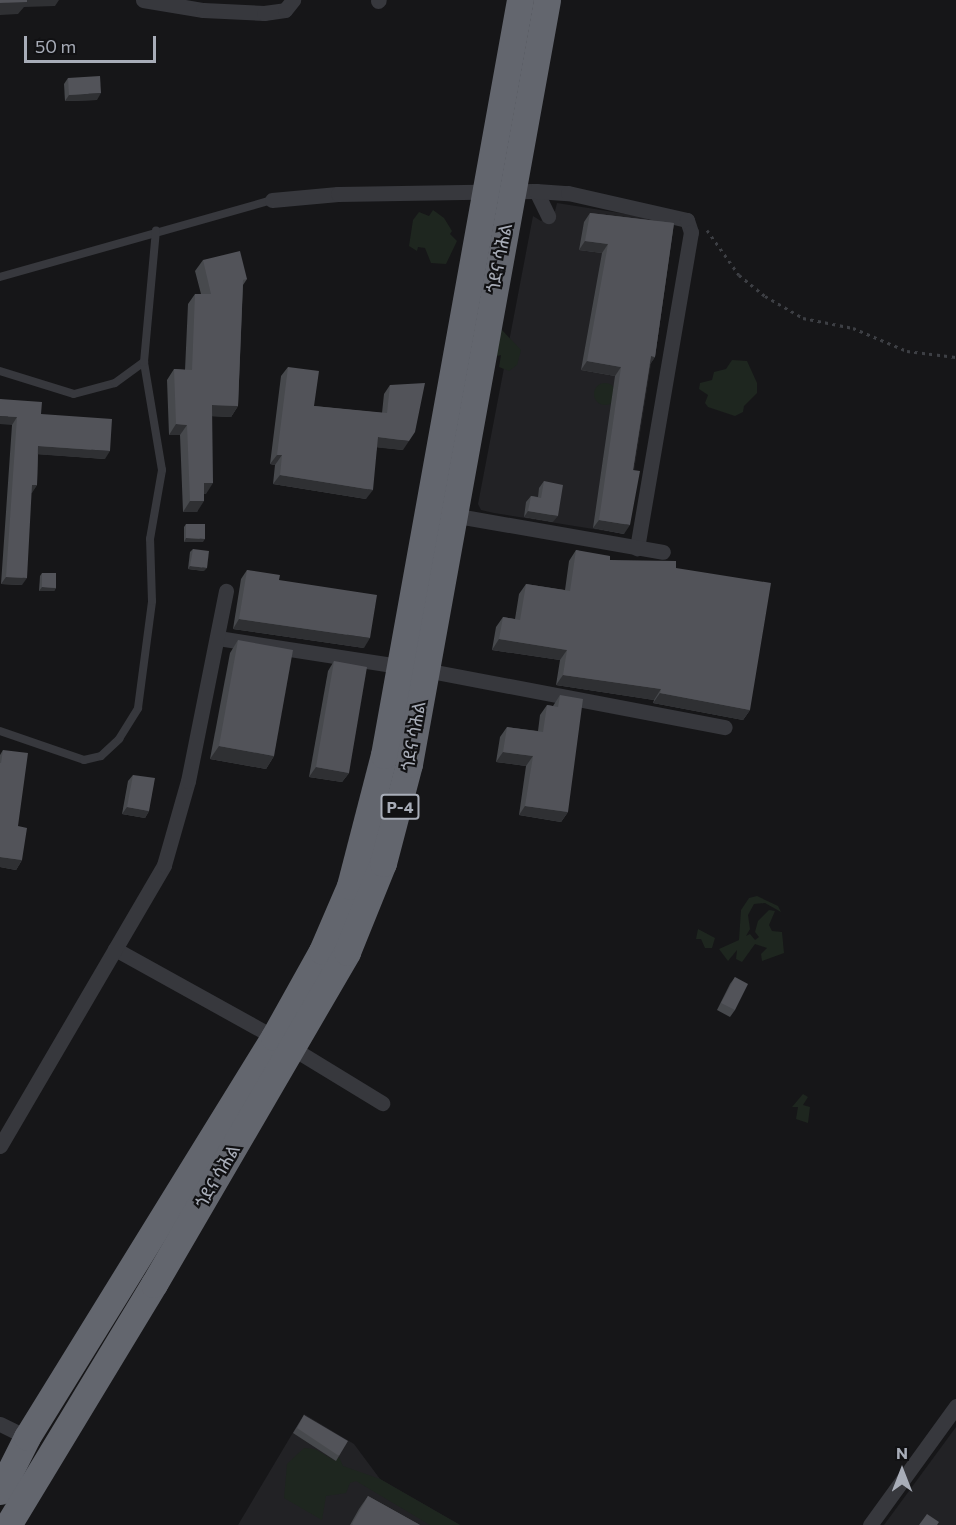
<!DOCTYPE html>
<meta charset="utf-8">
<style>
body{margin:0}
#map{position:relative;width:956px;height:1525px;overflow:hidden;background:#161618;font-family:Commissioner,"Noto Sans Ethiopic",sans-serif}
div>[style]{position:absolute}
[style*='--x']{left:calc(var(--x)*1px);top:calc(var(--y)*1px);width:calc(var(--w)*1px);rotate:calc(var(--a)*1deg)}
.built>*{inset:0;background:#222225}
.green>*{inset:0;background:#1e261f}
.round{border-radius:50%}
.path>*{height:3px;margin-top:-1.5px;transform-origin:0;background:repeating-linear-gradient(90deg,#3d3f44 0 3px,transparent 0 7.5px)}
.lane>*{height:8px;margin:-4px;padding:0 4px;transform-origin:4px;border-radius:4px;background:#37383d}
.street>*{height:15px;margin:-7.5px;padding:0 7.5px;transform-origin:7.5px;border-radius:7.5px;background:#37383d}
.highway>*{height:27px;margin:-13.5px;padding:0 13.5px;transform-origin:13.5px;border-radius:13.5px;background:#63666e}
.wall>*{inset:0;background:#47494d}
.shaded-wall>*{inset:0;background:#2f3033}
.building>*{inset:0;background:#525359}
span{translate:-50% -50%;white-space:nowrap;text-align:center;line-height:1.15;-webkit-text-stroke:4.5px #111113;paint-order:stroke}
.shield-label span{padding:2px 4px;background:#111113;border:2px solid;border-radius:4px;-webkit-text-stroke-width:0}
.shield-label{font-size:16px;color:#a8adb8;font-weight:700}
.street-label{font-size:18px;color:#a8adb8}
.north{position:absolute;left:872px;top:1441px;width:60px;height:60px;-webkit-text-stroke:4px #111113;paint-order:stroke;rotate:0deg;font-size:16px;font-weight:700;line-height:24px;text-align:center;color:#a8adb8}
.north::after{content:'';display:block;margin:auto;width:21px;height:27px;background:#a8adb8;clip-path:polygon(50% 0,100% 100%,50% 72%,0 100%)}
.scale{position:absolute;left:24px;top:36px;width:132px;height:27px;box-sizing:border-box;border:3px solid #a8adb8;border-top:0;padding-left:8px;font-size:18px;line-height:21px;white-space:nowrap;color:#a8adb8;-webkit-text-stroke:4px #111113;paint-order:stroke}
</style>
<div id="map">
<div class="built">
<div style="clip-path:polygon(557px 203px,670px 221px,673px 226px,624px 534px,494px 513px,481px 510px,478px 504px,533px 216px,541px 221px,555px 211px)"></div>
<div style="clip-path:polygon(304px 1414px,354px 1444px,380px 1479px,460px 1525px,238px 1525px)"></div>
<div style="clip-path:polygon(956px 1427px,956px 1525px,884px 1525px)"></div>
</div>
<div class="green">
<div style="clip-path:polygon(433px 210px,444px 218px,452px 231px,450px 234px,457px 241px,446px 264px,431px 263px,425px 248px,418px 247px,417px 251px,409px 246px,413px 220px,419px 212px,429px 216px)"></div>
<div style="clip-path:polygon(501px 329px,521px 350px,517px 365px,509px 371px,499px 367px,501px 355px,494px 357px)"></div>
<div style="clip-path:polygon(732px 360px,747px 361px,757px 383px,757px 393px,744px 406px,743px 412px,735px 416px,708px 407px,705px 403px,708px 395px,699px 389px,700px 383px,712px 380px,714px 372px,726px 369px)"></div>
<div class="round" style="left:594px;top:383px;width:22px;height:22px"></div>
<div style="clip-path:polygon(757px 896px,778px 906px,781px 912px,765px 903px,754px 904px,748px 915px,750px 929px,746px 936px,750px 934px,755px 940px,759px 937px,755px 932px,758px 921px,769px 910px,775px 911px,769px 925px,772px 931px,782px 932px,784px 953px,762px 961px,761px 954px,767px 948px,755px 944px,742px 962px,736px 959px,737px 950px,728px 961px,719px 949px,739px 940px,741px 910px,749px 898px)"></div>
<div style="clip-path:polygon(698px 929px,715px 938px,712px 948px,705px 948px,701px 939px,696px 939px)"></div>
<div style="clip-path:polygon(803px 1094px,808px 1097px,803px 1105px,810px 1107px,808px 1123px,796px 1119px,798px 1107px,792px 1107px)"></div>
<div style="clip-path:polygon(304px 1448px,315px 1449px,335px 1461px,339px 1457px,343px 1466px,380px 1479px,460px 1525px,430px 1525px,356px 1481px,350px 1483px,346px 1493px,326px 1496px,322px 1520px,284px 1498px,287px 1464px)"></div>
</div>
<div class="path">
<div style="--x:707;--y:230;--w:55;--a:54.6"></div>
<div style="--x:739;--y:275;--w:33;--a:39"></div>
<div style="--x:765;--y:296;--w:44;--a:30.1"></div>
<div style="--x:803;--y:318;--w:51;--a:11.3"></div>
<div style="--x:853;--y:328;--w:59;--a:23.1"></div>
<div style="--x:907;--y:351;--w:49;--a:7"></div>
</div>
<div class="lane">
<div style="--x:0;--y:277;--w:283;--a:-15.8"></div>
<div style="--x:0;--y:371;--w:77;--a:17.3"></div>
<div style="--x:74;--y:394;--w:42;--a:-15"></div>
<div style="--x:115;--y:383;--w:36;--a:-36"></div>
<div style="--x:0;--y:731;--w:89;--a:19"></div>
<div style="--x:84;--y:760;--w:17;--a:-13"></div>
<div style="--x:101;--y:756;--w:25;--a:-43"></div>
<div style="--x:119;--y:739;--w:36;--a:-58"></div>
<div style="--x:138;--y:708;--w:108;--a:-82.5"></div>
<div style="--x:152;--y:601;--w:62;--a:-91.8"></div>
<div style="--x:150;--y:539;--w:70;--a:-80.1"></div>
<div style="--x:162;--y:470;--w:109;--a:-99.5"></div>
<div style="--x:144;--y:362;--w:132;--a:-84.8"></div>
</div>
<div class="street">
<div style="--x:143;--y:0;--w:61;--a:9.5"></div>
<div style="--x:203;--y:10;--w:61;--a:2.8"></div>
<div style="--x:264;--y:13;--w:21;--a:-8"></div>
<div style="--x:285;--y:10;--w:13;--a:-51"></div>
<div style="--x:378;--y:1;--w:1;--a:-45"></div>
<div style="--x:536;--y:191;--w:28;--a:64"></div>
<div style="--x:272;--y:200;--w:66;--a:-5.2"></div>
<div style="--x:338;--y:194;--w:198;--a:-0.9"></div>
<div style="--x:536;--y:191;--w:32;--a:4"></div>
<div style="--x:568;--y:193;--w:122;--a:12.8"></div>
<div style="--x:687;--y:220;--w:13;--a:72"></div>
<div style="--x:691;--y:232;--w:321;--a:99.7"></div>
<div style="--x:452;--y:515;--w:214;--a:9.9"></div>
<div style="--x:218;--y:638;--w:209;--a:8.8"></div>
<div style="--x:425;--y:670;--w:305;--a:10.8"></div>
<div style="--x:115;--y:949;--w:182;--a:29"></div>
<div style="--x:274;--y:1037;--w:127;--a:31.4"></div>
<div style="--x:0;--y:1146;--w:325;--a:-59.7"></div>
<div style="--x:164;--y:865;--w:87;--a:-74.1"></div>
<div style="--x:188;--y:781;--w:194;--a:-78.7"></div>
<div style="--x:0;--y:1424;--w:30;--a:26"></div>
<div style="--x:870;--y:1525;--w:147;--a:-54.1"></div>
</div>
<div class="highway">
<div style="--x:0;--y:1491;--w:60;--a:-63.4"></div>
<div style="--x:27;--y:1437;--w:470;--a:-58.3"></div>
<div style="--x:274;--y:1037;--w:98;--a:-60.8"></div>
<div style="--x:322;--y:951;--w:71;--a:-66.7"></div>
<div style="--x:350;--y:886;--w:135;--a:-75.5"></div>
<div style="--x:384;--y:755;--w:767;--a:-79.79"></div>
<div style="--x:8;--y:1525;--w:282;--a:-58.8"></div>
<div style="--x:154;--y:1284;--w:384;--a:-59.8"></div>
<div style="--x:347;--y:952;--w:96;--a:-68"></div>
<div style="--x:383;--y:863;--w:102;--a:-75.3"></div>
<div style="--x:409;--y:764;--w:776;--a:-79.76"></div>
</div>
<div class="wall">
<div style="clip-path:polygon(68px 78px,97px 100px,65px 101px,64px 84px)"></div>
<div style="clip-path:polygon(590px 213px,674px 223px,655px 357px,650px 364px,633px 470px,624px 534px,593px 528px,615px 376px,581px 370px,602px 253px,579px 250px,584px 222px)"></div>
<div style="clip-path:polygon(203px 260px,247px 279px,243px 285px,238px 406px,231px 417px,212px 416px,206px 494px,204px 494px,197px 512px,183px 512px,180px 435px,169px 435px,167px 380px,174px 369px,185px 370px,188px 304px,195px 294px,201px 294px,195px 271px)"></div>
<div style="clip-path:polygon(288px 367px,314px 406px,382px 413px,384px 394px,390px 385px,403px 450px,377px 447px,366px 499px,273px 484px,275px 465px,270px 464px,281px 376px)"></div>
<div style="clip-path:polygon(0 399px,41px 414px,105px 459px,38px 454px,37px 485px,31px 493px,22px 585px,1px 584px,12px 425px)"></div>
<div style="clip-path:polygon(544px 481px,553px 522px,524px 517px,526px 502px,531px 496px,538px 497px,539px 488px)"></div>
<div style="clip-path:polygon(186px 524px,203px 542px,184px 542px,184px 527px)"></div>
<div style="clip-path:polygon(193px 549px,204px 571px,188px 569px,190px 552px)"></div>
<div style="clip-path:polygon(576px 550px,610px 560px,676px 568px,750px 710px,743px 720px,653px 703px,654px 700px,556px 685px,560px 660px,492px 650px,496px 627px,503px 617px,515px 619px,519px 594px,526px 584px,565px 590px,569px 561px)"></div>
<div style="clip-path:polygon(247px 570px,279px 580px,364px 648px,233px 629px,241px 579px)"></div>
<div style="clip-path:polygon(42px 573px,56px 588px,54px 591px,39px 591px,40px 576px)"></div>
<div style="clip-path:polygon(238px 640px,274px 756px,266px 769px,210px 759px,230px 653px)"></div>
<div style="clip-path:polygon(334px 661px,349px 773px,342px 782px,309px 777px,328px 671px)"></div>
<div style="clip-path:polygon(560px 695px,568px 812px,561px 822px,519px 815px,526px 766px,496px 762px,500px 737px,507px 727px,538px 731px,540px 715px,547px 705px,553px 706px)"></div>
<div style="clip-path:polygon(3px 750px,18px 826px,22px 860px,16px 870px,0 867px,0 755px)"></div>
<div style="clip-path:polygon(133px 775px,149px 811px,145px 818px,122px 814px,128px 781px)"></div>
<div style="clip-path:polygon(735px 977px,735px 1010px,730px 1017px,717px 1010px,730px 984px)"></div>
<div style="clip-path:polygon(304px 1415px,339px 1456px,336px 1461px,293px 1433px)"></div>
<div style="clip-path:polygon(368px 1496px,420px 1525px,350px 1525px,359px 1509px)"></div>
</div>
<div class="shaded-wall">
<div style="clip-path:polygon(23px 0,59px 0,55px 6px,24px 7px,18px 14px,0 15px,0 3px)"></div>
<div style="clip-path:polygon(101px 93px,97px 100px,65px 101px,69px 95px)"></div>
<div style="clip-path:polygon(585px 241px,608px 244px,602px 253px,579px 250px)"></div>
<div style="clip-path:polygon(651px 356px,655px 357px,649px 366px)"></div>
<div style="clip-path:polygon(587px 361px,621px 367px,615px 376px,581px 370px)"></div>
<div style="clip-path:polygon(212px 405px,238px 406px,231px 417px,204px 416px)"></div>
<div style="clip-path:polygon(0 416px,17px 417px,12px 425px,0 424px)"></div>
<div style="clip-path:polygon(176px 424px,187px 425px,180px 435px,169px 435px)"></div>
<div style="clip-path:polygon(378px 437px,409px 441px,403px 450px,372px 447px)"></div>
<div style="clip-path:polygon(38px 446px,110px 451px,105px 459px,33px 454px)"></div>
<div style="clip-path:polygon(277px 455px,282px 455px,275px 465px,270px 464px)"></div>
<div style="clip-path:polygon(280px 475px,373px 490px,366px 499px,273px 484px)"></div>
<div style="clip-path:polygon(204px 483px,213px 483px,206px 494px,197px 494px)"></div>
<div style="clip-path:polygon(32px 485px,37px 485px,32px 493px,27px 493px)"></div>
<div style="clip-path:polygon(190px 501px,204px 501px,197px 512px,183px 512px)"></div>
<div style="clip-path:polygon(528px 511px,558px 516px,553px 522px,524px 517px)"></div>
<div style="clip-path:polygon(599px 520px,630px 525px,624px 534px,593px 528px)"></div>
<div style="clip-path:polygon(186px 538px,205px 539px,203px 542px,184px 542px)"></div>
<div style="clip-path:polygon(190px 566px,207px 568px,204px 571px,188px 569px)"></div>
<div style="clip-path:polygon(6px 577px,27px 578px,22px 585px,1px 584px)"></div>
<div style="clip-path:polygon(42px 587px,56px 588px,54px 591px,39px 591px)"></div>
<div style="clip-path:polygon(239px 619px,370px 638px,364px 648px,233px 629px)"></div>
<div style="clip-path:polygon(499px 639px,567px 650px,560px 660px,492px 650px)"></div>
<div style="clip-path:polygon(563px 675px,661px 689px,654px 700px,556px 685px)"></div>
<div style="clip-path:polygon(660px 693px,750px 710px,743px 720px,653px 703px)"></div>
<div style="clip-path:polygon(219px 746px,274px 756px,266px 769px,210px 759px)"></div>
<div style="clip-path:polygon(503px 752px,533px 756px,526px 766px,496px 762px)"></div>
<div style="clip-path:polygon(316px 767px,349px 773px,342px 782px,309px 777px)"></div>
<div style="clip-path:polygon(525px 806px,568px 812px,561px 822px,519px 815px)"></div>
<div style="clip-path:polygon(127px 807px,149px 811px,145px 818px,122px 814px)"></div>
<div style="clip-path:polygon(0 857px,22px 860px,16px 870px,0 867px)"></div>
</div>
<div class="building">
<div style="clip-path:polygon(0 0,27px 0,27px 2px,0 3px)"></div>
<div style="clip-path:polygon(100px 76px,101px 93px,69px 95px,68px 78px)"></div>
<div style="clip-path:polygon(590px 213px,674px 223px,655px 357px,651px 356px,633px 470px,640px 471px,630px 525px,599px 520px,621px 367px,587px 361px,608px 244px,585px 241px)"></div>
<div style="clip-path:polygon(240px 251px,247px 279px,243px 280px,238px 406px,212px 405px,213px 483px,204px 483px,204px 501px,190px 501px,187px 425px,176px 424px,174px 369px,192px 370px,195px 294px,211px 294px,203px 260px)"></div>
<div style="clip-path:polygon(288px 367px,319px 371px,314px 406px,387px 413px,390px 385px,425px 383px,415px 432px,409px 441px,378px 437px,373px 490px,280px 475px,282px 455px,277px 455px)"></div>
<div style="clip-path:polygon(0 399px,42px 402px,41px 414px,112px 419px,110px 451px,38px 446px,37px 485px,32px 485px,27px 578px,6px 577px,17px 417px,0 416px)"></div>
<div style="clip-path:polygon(544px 481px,563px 485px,558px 516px,528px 511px,531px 496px,541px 498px)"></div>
<div style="clip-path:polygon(186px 524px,205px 524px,205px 539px,186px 538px)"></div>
<div style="clip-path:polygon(193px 549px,209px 551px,207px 568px,190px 566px)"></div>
<div style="clip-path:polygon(576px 550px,610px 556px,610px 560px,676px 561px,676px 568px,771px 583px,750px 710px,660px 693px,661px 689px,563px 675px,567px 650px,499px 639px,503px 617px,520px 620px,526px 584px,570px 591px)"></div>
<div style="clip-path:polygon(247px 570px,280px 575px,279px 580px,377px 595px,370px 638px,239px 619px)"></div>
<div style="clip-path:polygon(42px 573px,56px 573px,56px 588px,42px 587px)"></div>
<div style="clip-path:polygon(238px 640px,293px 650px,274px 756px,219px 746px)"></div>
<div style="clip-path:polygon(334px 661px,367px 667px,349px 773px,316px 767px)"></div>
<div style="clip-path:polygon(560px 695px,583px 699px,568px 812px,525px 806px,533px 756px,503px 752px,507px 727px,543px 732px,547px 705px,558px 707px)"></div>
<div style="clip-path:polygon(3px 750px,28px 753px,18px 826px,27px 828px,22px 860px,0 857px,0 763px,1px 763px)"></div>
<div style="clip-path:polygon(133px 775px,155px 778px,149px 811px,127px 807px)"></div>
<div style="clip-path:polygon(735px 977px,748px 984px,735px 1010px,721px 1003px)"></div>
<div style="clip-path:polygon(304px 1415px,348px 1441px,339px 1456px,297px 1428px)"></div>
<div style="clip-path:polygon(368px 1496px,420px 1525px,353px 1525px,352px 1524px)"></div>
<div style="clip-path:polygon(927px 1514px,939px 1522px,937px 1525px,919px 1525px)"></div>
</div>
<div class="shield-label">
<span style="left:400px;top:807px">P-4</span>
</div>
<div class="street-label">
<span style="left:499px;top:258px;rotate:-79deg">ጎደና ሳሕል</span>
<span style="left:413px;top:736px;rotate:-80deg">ጎደና ሳሕል</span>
<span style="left:217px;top:1176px;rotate:-60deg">ጎደና ሳሕል</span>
</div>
<div class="north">N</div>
<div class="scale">50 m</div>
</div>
